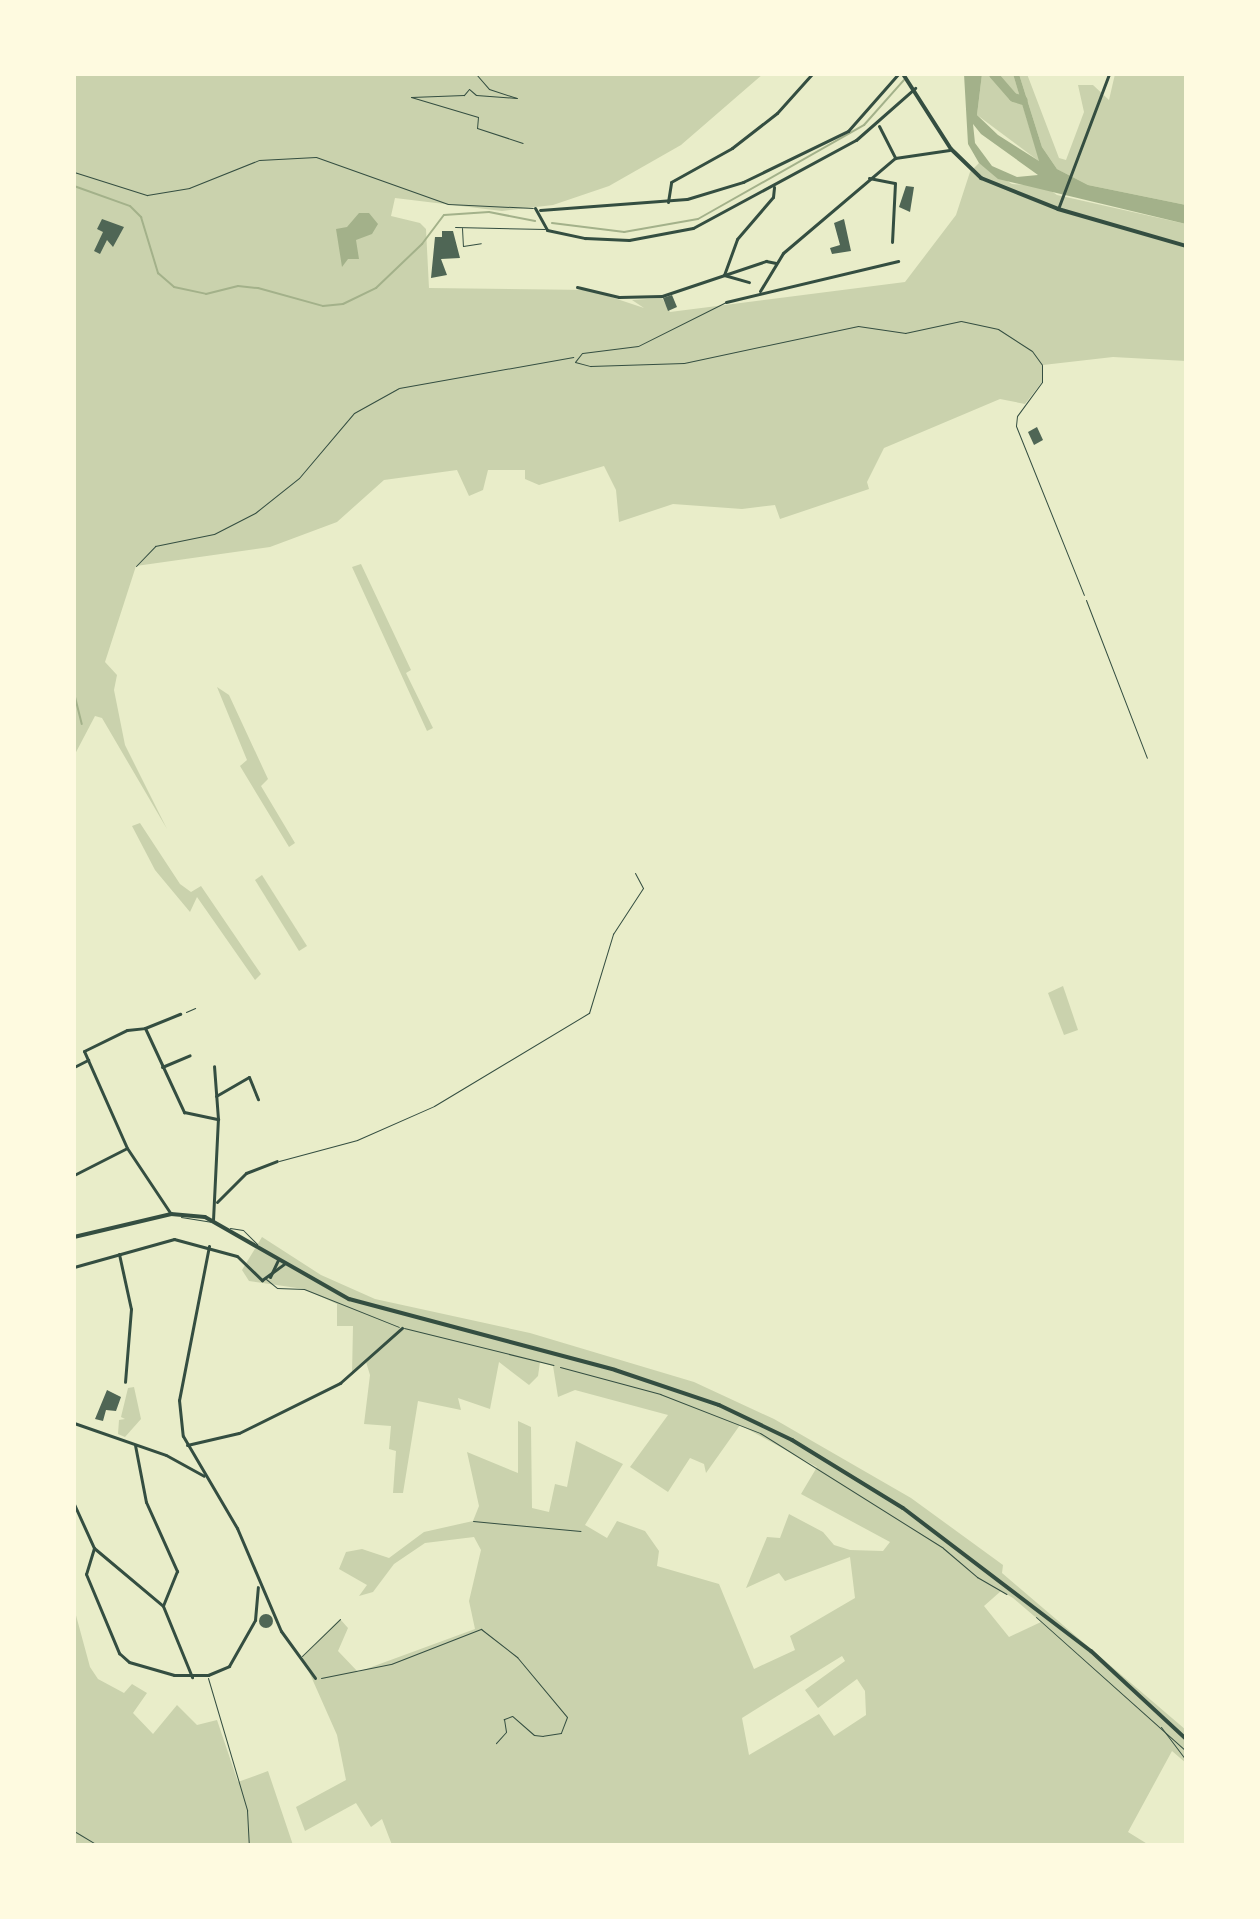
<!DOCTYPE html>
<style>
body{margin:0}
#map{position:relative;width:1260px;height:1919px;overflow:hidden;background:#e9edc9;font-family:Merriweather,serif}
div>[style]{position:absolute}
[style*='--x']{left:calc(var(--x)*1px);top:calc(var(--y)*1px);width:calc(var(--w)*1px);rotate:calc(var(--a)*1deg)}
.green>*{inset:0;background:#cad2ad}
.water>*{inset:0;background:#a3b18a}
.stream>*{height:2px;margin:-1px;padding:0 1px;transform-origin:1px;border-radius:1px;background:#a3b18a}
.river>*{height:9px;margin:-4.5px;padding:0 4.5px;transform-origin:4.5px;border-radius:4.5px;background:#a3b18a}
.building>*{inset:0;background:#4f6655}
.round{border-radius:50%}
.path>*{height:1px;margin:-0.5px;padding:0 0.5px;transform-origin:0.5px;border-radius:0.5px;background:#344e41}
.service>*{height:1px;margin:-0.5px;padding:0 0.5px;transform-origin:0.5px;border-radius:0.5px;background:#344e41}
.minor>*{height:3px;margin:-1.5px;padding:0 1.5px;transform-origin:1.5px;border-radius:1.5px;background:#344e41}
.secondary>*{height:4px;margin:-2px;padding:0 2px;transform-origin:2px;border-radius:2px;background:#344e41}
span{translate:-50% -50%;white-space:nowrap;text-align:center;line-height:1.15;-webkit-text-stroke:8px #fefae0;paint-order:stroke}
.frame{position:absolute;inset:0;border:76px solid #fefae0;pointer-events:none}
</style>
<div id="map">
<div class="green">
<div style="clip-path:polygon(74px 74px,763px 74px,681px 145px,609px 186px,553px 205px,502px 211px,395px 198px,391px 216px,420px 223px,426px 229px,429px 288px,590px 290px,644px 308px,632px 300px,662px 298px,670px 312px,905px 282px,956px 215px,970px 172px,979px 163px,1012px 184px,1044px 186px,1057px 195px,1186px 224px,1186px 361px,1113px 357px,1043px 365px,1042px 382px,1025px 404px,1000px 399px,884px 448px,867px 482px,869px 489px,780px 519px,775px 505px,742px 509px,673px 504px,619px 522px,616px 490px,604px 466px,539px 485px,525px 479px,525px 470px,488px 470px,483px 490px,469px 496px,457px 470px,384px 480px,337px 522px,270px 547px,136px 566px,105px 662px,117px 675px,114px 690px,125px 745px,167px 829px,102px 718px,95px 716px,74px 756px)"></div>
<div style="clip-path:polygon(982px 74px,1013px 74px,1040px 162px,977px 115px)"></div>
<div style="clip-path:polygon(1019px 74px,1027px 74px,1059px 158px,1066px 160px,1084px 112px,1078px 85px,1093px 85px,1109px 100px,1115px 74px,1186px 74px,1186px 205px,1088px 185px,1057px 169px,1042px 147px)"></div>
<div style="clip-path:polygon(361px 564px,411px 670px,406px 673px,433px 728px,427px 731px,352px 567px)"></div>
<div style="clip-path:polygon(217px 687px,229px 695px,268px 779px,261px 786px,295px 843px,289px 847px,240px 766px,247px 760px)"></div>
<div style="clip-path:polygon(140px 823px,180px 884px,191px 892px,201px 886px,261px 974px,255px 980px,197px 897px,190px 912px,155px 870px,132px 826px)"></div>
<div style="clip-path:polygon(262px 875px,307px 946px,299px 951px,255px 880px)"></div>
<div style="clip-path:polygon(1063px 986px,1078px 1030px,1064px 1035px,1048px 993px)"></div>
<div style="clip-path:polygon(evenodd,262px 1237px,321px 1275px,375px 1299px,530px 1333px,694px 1382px,774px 1419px,911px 1498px,1003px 1565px,1002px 1573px,1186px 1730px,1186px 1763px,1172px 1751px,1128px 1832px,1149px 1845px,392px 1845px,382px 1819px,371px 1827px,356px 1803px,305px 1831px,296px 1807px,346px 1780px,337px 1735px,302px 1656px,340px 1619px,348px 1628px,338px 1651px,358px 1672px,475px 1629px,469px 1601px,481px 1550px,474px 1537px,425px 1543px,394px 1564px,373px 1592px,359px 1596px,367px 1585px,339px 1569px,346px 1552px,362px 1549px,389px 1558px,424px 1532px,473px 1521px,479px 1506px,467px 1452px,518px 1473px,518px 1421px,531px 1427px,532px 1508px,549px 1512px,555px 1484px,567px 1487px,576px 1441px,623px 1464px,585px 1525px,607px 1538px,617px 1521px,645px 1531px,659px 1551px,657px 1566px,719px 1584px,754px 1669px,795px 1650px,790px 1636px,855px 1598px,850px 1557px,785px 1581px,779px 1573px,746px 1588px,767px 1537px,780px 1538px,789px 1514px,823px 1532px,834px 1545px,850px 1550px,883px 1551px,890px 1542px,801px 1494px,817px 1467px,740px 1425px,706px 1473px,704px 1464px,690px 1458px,668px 1492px,630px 1467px,668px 1415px,575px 1390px,558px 1397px,553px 1366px,540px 1362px,538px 1376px,529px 1385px,499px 1362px,490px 1409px,458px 1398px,461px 1410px,418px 1401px,403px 1493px,393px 1493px,396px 1451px,389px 1449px,391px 1426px,364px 1424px,370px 1375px,366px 1362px,352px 1375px,353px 1326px,337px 1326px,337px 1304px,304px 1289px,249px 1281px,242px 1270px,262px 1237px,1001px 1591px,1013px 1598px,1041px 1622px,1009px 1637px,984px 1606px,1001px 1591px,262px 1237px,842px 1656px,845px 1661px,805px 1690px,818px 1708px,857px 1679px,865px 1691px,866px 1715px,834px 1736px,819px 1714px,749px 1755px,742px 1718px,842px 1656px)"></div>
<div style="clip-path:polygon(134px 1387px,141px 1419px,125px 1437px,118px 1434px,119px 1420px,125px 1419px,121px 1417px,128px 1388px)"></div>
<div style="clip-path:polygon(74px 1608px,90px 1667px,98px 1679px,124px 1693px,132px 1684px,147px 1693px,133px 1713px,153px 1734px,177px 1705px,197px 1725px,217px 1720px,238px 1782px,268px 1771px,293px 1845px,74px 1845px)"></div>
</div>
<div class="water">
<div style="clip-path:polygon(evenodd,964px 74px,982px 74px,977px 115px,998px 135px,1039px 161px,1013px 74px,1019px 74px,1042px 147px,1057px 169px,1088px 185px,1186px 205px,1186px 224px,998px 179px,979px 163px,968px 144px,964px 74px,973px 124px,981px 134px,1038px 175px,1017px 177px,992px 166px,975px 143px,973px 124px)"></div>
<div style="clip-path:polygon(359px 213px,369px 213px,378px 224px,372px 234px,356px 240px,359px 259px,348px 259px,342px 267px,336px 229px,347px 227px)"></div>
</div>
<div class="stream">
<div style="--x:74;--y:186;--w:59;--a:19.7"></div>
<div style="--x:130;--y:206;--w:16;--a:45"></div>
<div style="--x:141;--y:217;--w:59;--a:73.1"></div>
<div style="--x:158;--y:273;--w:21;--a:41"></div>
<div style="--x:174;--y:287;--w:33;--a:12"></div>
<div style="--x:206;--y:294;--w:33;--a:-14"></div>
<div style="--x:238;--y:286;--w:20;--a:6"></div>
<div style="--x:258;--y:288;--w:67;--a:15.5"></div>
<div style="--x:323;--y:306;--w:20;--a:-6"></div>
<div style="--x:343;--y:304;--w:37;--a:-26"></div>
<div style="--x:376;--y:288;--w:64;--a:-43.7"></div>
<div style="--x:422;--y:244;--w:36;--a:-53"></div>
<div style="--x:444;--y:215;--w:45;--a:-3.8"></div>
<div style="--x:489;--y:212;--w:47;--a:11.1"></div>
<div style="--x:552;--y:223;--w:73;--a:7.1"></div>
<div style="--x:624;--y:232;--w:75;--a:-10"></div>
<div style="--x:698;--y:219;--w:191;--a:-29.5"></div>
<div style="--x:864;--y:125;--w:60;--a:-48.4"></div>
<div style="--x:74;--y:693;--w:32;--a:76"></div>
</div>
<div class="river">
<div style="--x:993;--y:74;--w:30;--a:49"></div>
<div style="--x:1013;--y:97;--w:10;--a:17"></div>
</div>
<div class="building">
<div style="clip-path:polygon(906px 186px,914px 187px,910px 212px,899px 207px)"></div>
<div style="clip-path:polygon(102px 219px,124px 227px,113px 247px,107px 240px,100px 254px,94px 251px,103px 232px,97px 229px)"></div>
<div style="clip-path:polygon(844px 219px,851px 251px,832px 254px,830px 248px,840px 245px,834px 223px)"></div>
<div style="clip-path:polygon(442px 231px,453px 231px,460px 258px,441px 259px,447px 275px,431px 278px,435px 237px,442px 237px)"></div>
<div style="clip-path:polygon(672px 295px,677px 307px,668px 311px,663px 298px)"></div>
<div style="clip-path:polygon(1037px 427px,1043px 440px,1034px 445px,1028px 432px)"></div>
<div style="clip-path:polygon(107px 1390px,121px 1397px,116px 1411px,106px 1410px,103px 1421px,95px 1419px)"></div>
<div class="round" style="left:259px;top:1614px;width:14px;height:14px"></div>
</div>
<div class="path">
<div style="--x:468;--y:74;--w:1;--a:0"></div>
<div style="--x:476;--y:74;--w:20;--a:49"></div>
<div style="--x:489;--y:89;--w:29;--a:18"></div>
<div style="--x:517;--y:98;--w:41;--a:-175.8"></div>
<div style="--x:476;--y:95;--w:9;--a:-139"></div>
<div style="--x:469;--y:89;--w:8;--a:130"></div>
<div style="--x:464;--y:95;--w:53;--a:177.8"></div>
<div style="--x:411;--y:97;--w:70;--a:16.6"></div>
<div style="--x:478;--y:117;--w:11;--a:95"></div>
<div style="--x:477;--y:128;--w:48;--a:18.1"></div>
<div style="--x:136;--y:566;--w:28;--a:-46"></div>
<div style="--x:155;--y:546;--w:60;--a:-11.5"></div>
<div style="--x:214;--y:534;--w:46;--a:-27.1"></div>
<div style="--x:255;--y:513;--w:56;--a:-38.5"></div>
<div style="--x:299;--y:478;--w:85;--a:-49.8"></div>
<div style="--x:354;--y:413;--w:51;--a:-29.1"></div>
<div style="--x:399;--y:388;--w:177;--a:-10.1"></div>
<div style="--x:1086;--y:600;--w:169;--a:68.9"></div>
<div style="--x:186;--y:1012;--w:10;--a:-24"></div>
<div style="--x:560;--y:1367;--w:104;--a:15.1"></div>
<div style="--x:660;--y:1394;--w:107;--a:21.3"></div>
<div style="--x:760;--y:1433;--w:216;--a:32.1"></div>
<div style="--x:943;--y:1548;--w:45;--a:40.5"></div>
<div style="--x:977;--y:1577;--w:34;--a:30"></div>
<div style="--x:473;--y:1521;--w:108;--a:5.3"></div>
<div style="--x:1036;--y:1617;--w:201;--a:41.8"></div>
<div style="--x:321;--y:1678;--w:71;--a:-11.3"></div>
<div style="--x:391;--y:1664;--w:97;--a:-21.3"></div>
<div style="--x:481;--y:1629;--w:46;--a:37.9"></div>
<div style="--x:517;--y:1657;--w:78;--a:50.2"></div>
<div style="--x:567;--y:1717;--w:17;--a:111"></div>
<div style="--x:561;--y:1733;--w:18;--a:171"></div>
<div style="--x:543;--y:1736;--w:9;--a:-174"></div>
<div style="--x:534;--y:1735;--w:29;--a:-139"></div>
<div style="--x:512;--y:1716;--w:9;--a:159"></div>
<div style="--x:504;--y:1719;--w:13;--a:81"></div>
<div style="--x:506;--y:1732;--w:15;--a:132"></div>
<div style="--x:1161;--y:1727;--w:41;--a:52.9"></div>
<div style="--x:74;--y:1831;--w:27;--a:31"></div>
</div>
<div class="service">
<div style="--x:74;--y:172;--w:77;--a:17.5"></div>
<div style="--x:147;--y:195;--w:43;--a:-9.5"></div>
<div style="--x:189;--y:188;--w:75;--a:-21.8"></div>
<div style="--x:259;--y:160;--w:57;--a:-3"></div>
<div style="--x:316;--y:157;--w:140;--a:19.6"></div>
<div style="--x:448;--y:204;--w:85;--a:2.7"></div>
<div style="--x:455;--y:227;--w:90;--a:1.3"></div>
<div style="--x:462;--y:228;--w:18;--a:87"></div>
<div style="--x:463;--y:246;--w:18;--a:-9"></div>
<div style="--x:726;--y:302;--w:98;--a:153.4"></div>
<div style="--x:638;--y:346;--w:56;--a:172.9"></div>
<div style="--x:582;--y:353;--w:11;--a:128"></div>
<div style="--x:575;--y:362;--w:16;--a:15"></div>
<div style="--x:590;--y:366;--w:94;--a:-1.8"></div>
<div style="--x:684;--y:363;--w:178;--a:-12"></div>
<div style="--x:858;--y:326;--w:48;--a:8.5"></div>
<div style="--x:905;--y:333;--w:57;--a:-12.1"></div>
<div style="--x:961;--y:321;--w:38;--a:12"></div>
<div style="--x:998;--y:329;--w:40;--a:32.9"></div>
<div style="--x:1032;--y:351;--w:17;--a:54"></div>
<div style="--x:1042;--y:365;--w:17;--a:90"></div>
<div style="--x:1042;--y:382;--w:42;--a:126.3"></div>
<div style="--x:1017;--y:416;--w:10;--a:96"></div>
<div style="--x:1016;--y:426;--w:182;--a:68.1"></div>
<div style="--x:279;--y:1161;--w:81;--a:-15.1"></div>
<div style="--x:357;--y:1140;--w:84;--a:-23.8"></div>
<div style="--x:434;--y:1106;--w:181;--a:-31"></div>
<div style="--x:589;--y:1013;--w:83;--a:-73.1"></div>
<div style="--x:613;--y:934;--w:55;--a:-56.9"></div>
<div style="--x:643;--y:888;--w:17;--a:-118"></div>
<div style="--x:181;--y:1217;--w:30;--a:9"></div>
<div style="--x:230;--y:1228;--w:13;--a:9"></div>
<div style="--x:243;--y:1230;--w:20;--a:45"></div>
<div style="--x:266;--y:1279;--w:14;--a:39"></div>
<div style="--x:277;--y:1288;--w:27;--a:2"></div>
<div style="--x:304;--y:1289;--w:102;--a:21.8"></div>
<div style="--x:404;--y:1328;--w:154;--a:13.9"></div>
<div style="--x:302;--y:1656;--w:53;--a:-44.2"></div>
<div style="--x:208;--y:1678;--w:138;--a:73.5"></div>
<div style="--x:247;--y:1810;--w:35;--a:87"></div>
</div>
<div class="minor">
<div style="--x:879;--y:126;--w:36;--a:63"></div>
<div style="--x:895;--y:158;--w:55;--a:-8.4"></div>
<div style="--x:869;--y:178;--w:26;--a:11"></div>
<div style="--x:895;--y:183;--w:59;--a:92.9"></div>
<div style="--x:668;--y:202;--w:20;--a:-81"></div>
<div style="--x:671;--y:182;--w:70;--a:-29.1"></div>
<div style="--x:732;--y:148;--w:57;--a:-37.9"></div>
<div style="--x:777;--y:113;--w:52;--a:-48.1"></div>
<div style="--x:535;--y:208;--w:25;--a:61"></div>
<div style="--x:547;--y:230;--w:39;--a:12"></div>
<div style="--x:585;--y:238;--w:44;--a:2.6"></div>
<div style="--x:629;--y:240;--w:65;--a:-10.6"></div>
<div style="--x:693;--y:228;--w:185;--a:-28.4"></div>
<div style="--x:856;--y:140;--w:79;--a:-41.4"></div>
<div style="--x:1058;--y:209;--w:144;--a:-69.3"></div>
<div style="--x:540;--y:210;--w:147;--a:-4.3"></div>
<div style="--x:687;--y:199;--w:59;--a:-16.9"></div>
<div style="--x:743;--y:182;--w:117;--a:-25.9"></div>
<div style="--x:848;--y:131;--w:76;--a:-48.7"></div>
<div style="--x:724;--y:275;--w:38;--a:-70"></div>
<div style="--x:737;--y:239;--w:55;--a:-49.4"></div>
<div style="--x:773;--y:197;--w:10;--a:-84"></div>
<div style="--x:724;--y:275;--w:26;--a:16"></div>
<div style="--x:577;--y:287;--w:43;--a:13.4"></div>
<div style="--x:619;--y:297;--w:43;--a:-1.3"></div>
<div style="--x:662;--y:296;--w:110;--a:-18.6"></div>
<div style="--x:766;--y:261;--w:10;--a:11"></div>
<div style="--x:760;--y:291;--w:44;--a:-58.8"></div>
<div style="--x:783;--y:253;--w:147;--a:-40.3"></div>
<div style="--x:726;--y:302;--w:177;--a:-13.4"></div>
<div style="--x:145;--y:1028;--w:38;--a:-22"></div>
<div style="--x:74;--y:1067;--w:16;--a:-27"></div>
<div style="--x:162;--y:1067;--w:30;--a:-23"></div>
<div style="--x:216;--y:1096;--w:38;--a:-30"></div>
<div style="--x:249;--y:1077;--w:24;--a:68"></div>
<div style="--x:74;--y:1175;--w:59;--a:-27"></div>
<div style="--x:217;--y:1202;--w:41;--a:-45"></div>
<div style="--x:246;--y:1173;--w:33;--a:-21"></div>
<div style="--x:171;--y:1214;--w:79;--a:-123.7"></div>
<div style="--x:127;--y:1148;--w:106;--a:-113.9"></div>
<div style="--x:84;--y:1051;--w:48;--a:-26"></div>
<div style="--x:127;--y:1030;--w:18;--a:-6"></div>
<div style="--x:145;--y:1028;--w:93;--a:65.1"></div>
<div style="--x:184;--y:1112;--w:35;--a:12"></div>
<div style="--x:213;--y:1220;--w:101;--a:-87.2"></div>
<div style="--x:218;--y:1119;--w:53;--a:-94.3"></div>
<div style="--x:209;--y:1246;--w:157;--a:101"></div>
<div style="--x:179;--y:1400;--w:36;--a:84"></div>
<div style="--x:183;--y:1436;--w:107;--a:59.6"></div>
<div style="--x:237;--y:1528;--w:112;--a:66.9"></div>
<div style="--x:281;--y:1631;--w:58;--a:54.1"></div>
<div style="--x:119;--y:1254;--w:56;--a:77.7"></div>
<div style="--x:131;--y:1309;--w:73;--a:94.7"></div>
<div style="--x:74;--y:1267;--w:104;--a:-15.6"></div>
<div style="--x:174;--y:1239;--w:65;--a:15.1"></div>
<div style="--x:237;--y:1256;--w:35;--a:44"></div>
<div style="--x:262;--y:1280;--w:27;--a:-36"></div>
<div style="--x:270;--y:1277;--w:19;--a:-65"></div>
<div style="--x:74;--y:1423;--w:97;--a:19.2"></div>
<div style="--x:166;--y:1455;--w:43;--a:28.9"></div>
<div style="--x:135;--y:1445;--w:58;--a:79.1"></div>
<div style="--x:146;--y:1502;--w:76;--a:65.8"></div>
<div style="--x:177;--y:1571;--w:37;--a:112"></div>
<div style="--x:187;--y:1445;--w:53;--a:-13"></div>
<div style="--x:239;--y:1433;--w:113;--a:-26.3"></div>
<div style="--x:340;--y:1383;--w:83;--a:-41.6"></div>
<div style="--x:74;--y:1504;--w:48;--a:65.6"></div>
<div style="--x:94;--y:1548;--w:90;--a:40"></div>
<div style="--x:163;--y:1606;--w:77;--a:67.8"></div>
<div style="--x:94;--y:1548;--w:27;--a:107"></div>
<div style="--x:86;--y:1574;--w:86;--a:67.3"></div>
<div style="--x:119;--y:1653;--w:13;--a:42"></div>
<div style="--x:129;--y:1662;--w:47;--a:16.1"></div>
<div style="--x:174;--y:1675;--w:34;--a:0"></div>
<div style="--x:208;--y:1675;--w:23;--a:-23"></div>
<div style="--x:229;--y:1666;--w:53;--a:-60.5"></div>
<div style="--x:255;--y:1620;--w:33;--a:-85"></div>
</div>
<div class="secondary">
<div style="--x:903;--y:74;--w:89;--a:57.4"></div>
<div style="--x:951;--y:149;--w:42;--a:44"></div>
<div style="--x:981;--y:178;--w:83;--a:21.9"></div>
<div style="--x:1058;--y:209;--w:133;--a:16.1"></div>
<div style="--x:74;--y:1237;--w:100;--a:-13.3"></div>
<div style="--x:171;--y:1214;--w:34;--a:5"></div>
<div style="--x:205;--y:1217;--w:166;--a:29.7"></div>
<div style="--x:349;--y:1299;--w:275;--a:14.9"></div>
<div style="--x:615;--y:1370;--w:110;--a:18.6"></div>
<div style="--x:719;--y:1405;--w:81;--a:25.6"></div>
<div style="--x:792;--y:1440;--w:130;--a:31.5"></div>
<div style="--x:903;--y:1508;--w:236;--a:37.3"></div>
<div style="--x:1091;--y:1651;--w:129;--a:42.8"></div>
</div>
<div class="frame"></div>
</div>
